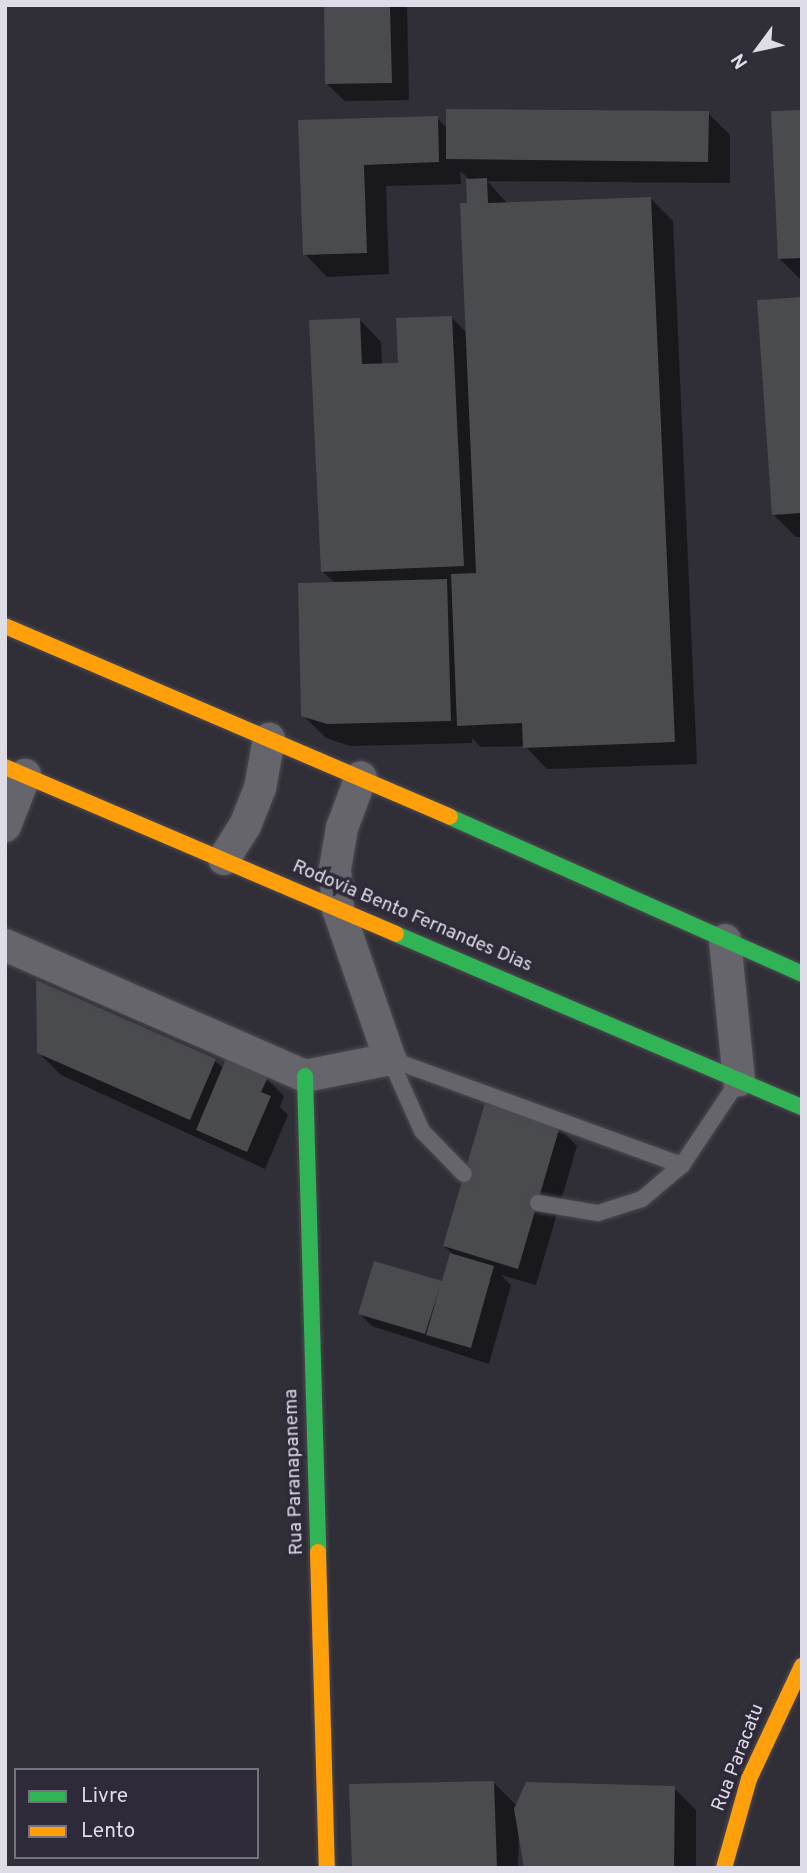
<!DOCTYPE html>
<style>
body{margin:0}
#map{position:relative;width:807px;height:1873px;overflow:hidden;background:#302e36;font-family:Overpass,sans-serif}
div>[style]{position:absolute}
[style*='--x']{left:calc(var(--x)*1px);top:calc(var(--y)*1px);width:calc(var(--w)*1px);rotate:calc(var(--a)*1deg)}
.shadow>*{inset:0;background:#0007}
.building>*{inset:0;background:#494b4e}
.roads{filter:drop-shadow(0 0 2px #4c4a51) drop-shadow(0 0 2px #4c4a51)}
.lane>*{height:16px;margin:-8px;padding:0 8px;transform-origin:8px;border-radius:8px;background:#67656c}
.street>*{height:32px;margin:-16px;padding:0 16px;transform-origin:16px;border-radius:16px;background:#67656c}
.fast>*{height:16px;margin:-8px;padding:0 8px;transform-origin:8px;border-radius:8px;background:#30b455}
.slow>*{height:16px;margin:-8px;padding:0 8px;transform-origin:8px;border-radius:8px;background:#ff9f0a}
span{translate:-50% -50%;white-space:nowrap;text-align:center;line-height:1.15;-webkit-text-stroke:7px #2f2a39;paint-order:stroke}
.street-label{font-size:19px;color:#dedce6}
.frame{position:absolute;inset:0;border:7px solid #dedce6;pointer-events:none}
.legend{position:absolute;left:14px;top:1768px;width:245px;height:91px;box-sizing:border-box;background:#2f2a39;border:2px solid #75717e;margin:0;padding:9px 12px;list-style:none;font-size:21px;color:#dedce6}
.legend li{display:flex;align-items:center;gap:14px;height:35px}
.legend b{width:35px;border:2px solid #75717e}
.north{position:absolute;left:723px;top:14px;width:70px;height:70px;-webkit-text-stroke:5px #2f2a39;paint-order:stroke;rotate:237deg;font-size:19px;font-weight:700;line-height:28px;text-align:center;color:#dedce6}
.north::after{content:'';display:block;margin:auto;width:24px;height:32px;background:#dedce6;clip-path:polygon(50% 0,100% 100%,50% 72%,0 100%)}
</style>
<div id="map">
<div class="shadow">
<div style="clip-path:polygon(325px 5px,407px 5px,409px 100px,345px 101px,327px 84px)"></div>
<div style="clip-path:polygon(802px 111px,802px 281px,779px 258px)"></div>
<div style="clip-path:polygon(708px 113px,730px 135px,730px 183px,487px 181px,508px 204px,650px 198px,673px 221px,697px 764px,547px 769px,525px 746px,481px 747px,472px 738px,472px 743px,350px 746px,326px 738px,303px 715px,335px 583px,323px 572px,359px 319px,381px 342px,382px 365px,400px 364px,452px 318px,467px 333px,468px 178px,460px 171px,461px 184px,386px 186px,389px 274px,327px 277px,305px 254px,300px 122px,437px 118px,448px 129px)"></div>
<div style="clip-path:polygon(802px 298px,802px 537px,796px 537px,774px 515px)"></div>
<div style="clip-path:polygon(38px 1052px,215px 1061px,224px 1069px,267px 1079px,284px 1096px,280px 1107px,288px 1115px,265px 1169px,61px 1075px)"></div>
<div style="clip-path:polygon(559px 1128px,577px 1146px,536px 1285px,501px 1275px,511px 1285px,489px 1364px,372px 1326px,360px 1314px,442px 1285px,452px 1253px,444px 1246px)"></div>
<div style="clip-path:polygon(494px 1783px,517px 1806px,674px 1788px,696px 1810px,696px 1868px,526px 1868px,519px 1827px,518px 1868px,354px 1868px)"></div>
</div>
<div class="building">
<div style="clip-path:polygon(324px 5px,390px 5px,392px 83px,325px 84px)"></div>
<div style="clip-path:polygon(446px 109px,709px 111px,708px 162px,446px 159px)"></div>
<div style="clip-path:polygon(802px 110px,802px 258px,778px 259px,771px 111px)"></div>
<div style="clip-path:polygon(438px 116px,439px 162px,364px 165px,367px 253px,303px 255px,298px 120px)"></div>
<div style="clip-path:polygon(487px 178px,488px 203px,651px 197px,675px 742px,523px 748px,522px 723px,457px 726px,451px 574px,476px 573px,460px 203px,467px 203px,466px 179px)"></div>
<div style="clip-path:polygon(802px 297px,802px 513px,772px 515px,757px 300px)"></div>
<div style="clip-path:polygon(452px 316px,464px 566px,321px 572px,309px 320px,360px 318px,362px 364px,398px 363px,396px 318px)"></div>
<div style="clip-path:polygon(447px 579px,451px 721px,327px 724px,301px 716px,298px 583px)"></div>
<div style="clip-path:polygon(36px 980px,216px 1059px,190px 1120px,37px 1053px)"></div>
<div style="clip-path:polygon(226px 1059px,268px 1077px,261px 1092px,271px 1096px,247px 1152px,196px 1130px)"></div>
<div style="clip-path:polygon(485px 1103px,560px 1126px,518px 1269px,443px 1246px)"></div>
<div style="clip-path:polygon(450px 1253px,494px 1266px,471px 1348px,426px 1335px,440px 1286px,425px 1334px,358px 1314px,374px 1261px,442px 1281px)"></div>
<div style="clip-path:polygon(494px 1781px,497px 1868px,352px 1868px,349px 1784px)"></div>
<div style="clip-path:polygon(526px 1782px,675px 1786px,674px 1868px,524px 1868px,514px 1809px)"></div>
</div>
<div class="roads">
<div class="lane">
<div style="--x:390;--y:1059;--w:311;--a:20"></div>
<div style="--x:682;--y:1165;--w:102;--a:-56.2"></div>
<div style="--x:390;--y:1059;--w:79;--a:66"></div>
<div style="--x:422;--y:1131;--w:60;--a:45.7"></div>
<div style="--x:538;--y:1203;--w:61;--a:9.5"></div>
<div style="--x:598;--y:1213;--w:46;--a:-17.7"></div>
<div style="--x:642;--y:1199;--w:52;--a:-40.4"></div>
</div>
<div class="street">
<div style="--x:5;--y:826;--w:55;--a:-68.6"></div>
<div style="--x:224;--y:859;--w:39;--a:-58"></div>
<div style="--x:245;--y:826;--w:41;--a:-68.5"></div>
<div style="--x:260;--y:788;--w:50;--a:-79.6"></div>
<div style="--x:725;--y:940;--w:141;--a:84.3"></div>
<div style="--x:5;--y:945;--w:327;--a:23.6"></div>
<div style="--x:305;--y:1076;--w:87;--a:-11.3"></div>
<div style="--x:390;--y:1059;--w:159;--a:-109.1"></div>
<div style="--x:338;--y:909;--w:40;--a:-94.3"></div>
<div style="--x:335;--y:869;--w:42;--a:-80.3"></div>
<div style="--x:342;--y:828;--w:54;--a:-69.6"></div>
</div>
<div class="fast">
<div style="--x:450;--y:817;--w:385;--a:24"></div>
<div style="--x:396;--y:934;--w:441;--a:23.1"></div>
<div style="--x:305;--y:1076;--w:476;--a:88.4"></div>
</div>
<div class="slow">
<div style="--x:5;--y:626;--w:484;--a:23.2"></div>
<div style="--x:5;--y:767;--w:425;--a:23.1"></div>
<div style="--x:318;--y:1552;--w:316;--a:88.4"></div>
<div style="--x:724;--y:1868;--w:92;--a:-74.3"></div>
<div style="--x:749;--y:1779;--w:125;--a:-64.9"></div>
</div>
</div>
<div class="street-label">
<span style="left:412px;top:917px;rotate:23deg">Rodovia Bento Fernandes Dias</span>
<span style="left:295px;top:1472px;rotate:-92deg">Rua Paranapanema</span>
<span style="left:739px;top:1758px;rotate:-69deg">Rua Paracatu</span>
</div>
<div class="frame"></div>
<ul class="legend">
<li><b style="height:9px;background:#30b455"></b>Livre</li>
<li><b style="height:9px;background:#ff9f0a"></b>Lento</li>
</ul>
<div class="north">N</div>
</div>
